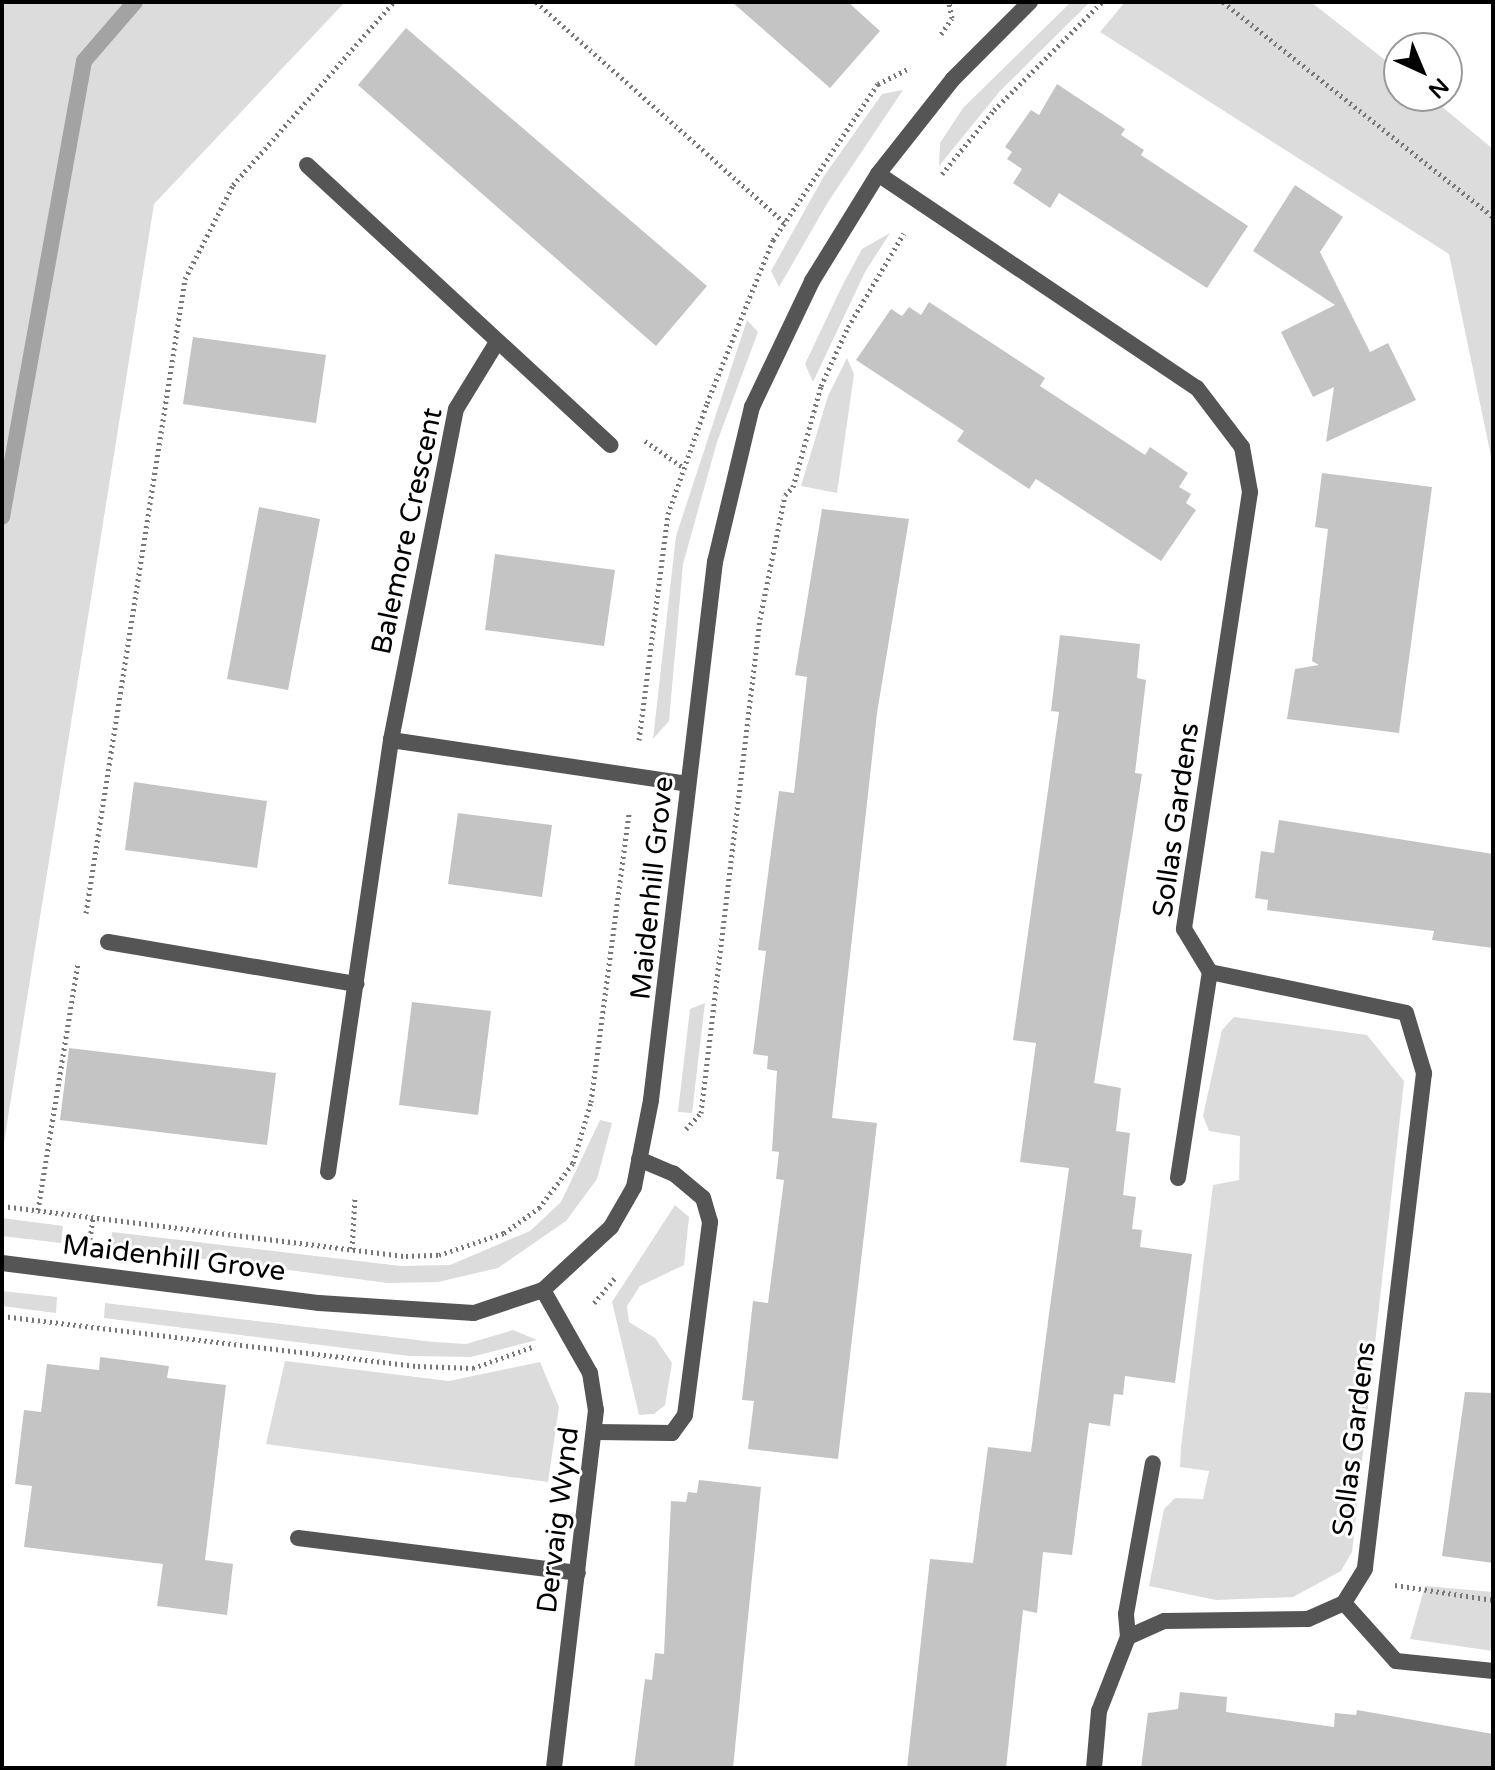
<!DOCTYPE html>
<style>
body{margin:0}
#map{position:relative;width:1495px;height:1770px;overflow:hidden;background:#fff;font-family:"Varela Round",sans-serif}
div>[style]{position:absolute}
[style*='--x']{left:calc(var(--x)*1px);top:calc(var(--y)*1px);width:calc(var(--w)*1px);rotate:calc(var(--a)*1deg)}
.green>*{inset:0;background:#dcdcdc}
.stream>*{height:16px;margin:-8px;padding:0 8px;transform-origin:8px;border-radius:8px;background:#a3a3a3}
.building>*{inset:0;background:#c4c4c4}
.path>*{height:5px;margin-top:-2.5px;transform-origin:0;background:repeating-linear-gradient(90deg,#777 0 2px,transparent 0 6px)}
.service>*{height:16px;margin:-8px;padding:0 8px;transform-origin:8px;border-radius:8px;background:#555}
.minor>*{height:16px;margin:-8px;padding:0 8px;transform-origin:8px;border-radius:8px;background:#555}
span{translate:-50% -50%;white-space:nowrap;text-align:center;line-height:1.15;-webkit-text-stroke:6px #fff;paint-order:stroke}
.street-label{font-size:28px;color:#000}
.frame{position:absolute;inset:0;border:4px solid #000;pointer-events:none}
.north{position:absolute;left:1383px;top:32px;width:80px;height:80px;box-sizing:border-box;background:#fff;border:2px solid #999;border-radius:50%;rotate:136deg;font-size:22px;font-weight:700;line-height:32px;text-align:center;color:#000}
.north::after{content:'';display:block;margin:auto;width:28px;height:36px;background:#000;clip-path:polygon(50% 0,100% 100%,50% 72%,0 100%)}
</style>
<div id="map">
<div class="green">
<div style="clip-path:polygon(2px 2px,345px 2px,154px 204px,2px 1155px)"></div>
<div style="clip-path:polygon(1071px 2px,1090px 2px,1000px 91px,939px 166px,940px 143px,963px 108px)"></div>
<div style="clip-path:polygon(1125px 2px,1311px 2px,1399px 71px,1399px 96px,1429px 96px,1493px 149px,1493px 466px,1449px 254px,1100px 32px)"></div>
<div style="clip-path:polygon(903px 90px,828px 202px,779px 287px,771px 271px,824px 176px,882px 94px)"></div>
<div style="clip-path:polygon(890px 233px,865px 272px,813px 382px,805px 364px,842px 286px,862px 249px)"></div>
<div style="clip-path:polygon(747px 320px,758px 332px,717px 442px,683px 564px,669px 721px,653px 739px,676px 536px)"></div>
<div style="clip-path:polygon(847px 358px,854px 374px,837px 493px,801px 486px,828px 396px)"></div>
<div style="clip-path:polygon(705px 1003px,692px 1113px,678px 1112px,690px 1009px)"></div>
<div style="clip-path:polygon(1234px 1017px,1367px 1035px,1404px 1081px,1352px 1552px,1341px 1571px,1293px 1597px,1216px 1600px,1149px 1586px,1164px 1509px,1175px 1498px,1203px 1499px,1209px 1471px,1180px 1467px,1181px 1447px,1213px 1185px,1239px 1180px,1240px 1136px,1209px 1131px,1203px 1116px,1222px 1030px)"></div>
<div style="clip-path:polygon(600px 1120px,612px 1123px,597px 1179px,566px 1221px,498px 1268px,438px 1282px,388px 1283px,112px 1247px,112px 1232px,401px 1266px,450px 1265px,530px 1231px,561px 1202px)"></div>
<div style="clip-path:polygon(675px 1205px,689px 1217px,684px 1265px,640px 1286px,627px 1306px,629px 1322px,655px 1338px,672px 1363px,665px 1405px,654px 1414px,639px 1415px,612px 1302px)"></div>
<div style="clip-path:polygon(2px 1218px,63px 1226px,61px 1243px,2px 1236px)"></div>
<div style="clip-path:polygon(2px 1291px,57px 1297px,56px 1313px,2px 1306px)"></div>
<div style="clip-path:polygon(105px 1303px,434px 1342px,466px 1344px,513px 1330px,537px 1340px,471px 1357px,409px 1356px,104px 1318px)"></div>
<div style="clip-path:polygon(285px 1361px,449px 1381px,540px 1362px,559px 1407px,548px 1482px,266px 1444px)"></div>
<div style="clip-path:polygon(1425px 1586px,1493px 1592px,1493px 1651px,1410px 1639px)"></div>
</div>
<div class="stream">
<div style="--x:2;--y:517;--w:463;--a:-79.8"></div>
<div style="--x:84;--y:61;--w:78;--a:-49.2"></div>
</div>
<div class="building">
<div style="clip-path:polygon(732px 2px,848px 2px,880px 31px,830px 88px)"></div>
<div style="clip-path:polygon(406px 28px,707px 286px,656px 346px,358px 85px)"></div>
<div style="clip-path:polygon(1057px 84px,1125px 129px,1121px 135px,1144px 150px,1141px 155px,1248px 226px,1207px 288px,1059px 193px,1050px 208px,1013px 183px,1022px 169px,1007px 159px,1012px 152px,1005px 147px,1031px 110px,1039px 115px)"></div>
<div style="clip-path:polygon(1295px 185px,1343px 217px,1320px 252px,1370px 352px,1388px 343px,1416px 400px,1326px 442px,1334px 387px,1313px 397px,1281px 332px,1335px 305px,1253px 251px)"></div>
<div style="clip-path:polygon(929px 302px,1045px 378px,1040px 386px,1145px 455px,1150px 447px,1188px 473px,1179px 487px,1191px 494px,1186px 503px,1196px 510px,1161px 561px,1036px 479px,1029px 489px,957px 441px,964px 431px,856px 360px,891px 309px,902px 316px,909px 307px,921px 315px)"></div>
<div style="clip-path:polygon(193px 337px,326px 355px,316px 423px,183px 404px)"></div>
<div style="clip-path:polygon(1322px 473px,1432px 487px,1399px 733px,1287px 719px,1295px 669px,1319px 665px,1312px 661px,1328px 529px,1315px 527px)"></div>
<div style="clip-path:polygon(259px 507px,320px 519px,288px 690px,227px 679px)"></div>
<div style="clip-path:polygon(822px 509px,909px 519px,877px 713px,832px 1118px,877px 1123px,838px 1459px,748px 1449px,754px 1401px,742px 1400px,753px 1301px,768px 1303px,784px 1180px,776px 1179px,779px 1152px,772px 1151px,777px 1071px,767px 1069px,768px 1056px,753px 1054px,766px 951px,758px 950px,779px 791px,794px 793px,807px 677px,795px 675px)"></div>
<div style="clip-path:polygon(495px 554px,615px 570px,604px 646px,485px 630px)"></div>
<div style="clip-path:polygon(1060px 635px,1140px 644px,1137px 678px,1146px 680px,1135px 773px,1142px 774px,1094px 1083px,1121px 1088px,1116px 1131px,1130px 1133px,1123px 1195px,1136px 1197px,1132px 1229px,1142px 1230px,1140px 1247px,1192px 1254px,1175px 1383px,1125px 1376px,1123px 1395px,1114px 1394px,1110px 1426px,1089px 1423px,1072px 1555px,1043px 1552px,1037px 1613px,1023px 1610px,1006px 1768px,907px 1768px,930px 1559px,973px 1563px,988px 1447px,1031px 1452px,1049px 1314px,1069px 1168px,1020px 1162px,1036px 1043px,1013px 1040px,1059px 712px,1051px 711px)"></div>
<div style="clip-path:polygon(134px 782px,267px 801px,257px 868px,125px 850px)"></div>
<div style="clip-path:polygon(458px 813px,552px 825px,542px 897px,448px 884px)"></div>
<div style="clip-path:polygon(1279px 820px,1493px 854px,1493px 948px,1432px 940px,1434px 931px,1267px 910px,1268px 900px,1255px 898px,1261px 851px,1274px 853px)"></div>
<div style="clip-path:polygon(412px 1002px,491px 1011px,478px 1115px,399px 1105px)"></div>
<div style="clip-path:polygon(69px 1048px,276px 1073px,267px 1145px,60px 1120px)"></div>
<div style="clip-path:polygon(100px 1357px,169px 1366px,167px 1378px,226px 1385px,205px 1560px,233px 1564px,227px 1615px,157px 1606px,163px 1564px,24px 1547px,32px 1486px,15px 1484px,24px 1410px,41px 1412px,47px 1364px,99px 1370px)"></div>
<div style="clip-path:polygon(1465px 1392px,1493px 1393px,1493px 1563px,1442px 1556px)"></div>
<div style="clip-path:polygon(699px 1480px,761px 1487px,733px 1768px,634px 1768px,645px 1679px,652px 1680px,655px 1653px,664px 1654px,671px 1501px,686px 1502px,688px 1492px,697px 1493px)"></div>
<div style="clip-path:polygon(1180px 1692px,1227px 1697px,1226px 1712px,1334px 1727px,1335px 1713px,1356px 1715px,1357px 1710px,1493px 1734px,1493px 1768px,1141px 1768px,1148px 1713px,1178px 1709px)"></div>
</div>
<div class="path">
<div style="--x:536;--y:2;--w:332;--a:41.6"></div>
<div style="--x:1223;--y:2;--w:345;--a:38.5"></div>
<div style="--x:941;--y:34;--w:19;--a:-55"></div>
<div style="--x:952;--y:18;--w:16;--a:-101"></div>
<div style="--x:942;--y:174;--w:82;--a:-50.9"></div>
<div style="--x:994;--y:110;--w:153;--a:-45"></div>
<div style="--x:645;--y:441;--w:47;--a:34.7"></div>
<div style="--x:639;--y:740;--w:228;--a:-82.7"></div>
<div style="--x:668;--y:514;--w:118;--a:-70.6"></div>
<div style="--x:707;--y:403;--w:176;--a:-68"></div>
<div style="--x:773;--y:240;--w:188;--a:-56.1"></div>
<div style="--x:878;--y:84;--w:36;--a:-27"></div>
<div style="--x:86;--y:913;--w:642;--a:-81.12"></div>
<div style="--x:185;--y:279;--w:106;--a:-62.9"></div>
<div style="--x:233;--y:185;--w:244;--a:-48.7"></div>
<div style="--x:686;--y:1129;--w:22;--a:-47"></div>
<div style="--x:701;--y:1113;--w:498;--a:-83.2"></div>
<div style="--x:760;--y:619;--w:126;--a:-78.6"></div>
<div style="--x:785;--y:495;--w:11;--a:-45"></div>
<div style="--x:793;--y:487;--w:105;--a:-74.5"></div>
<div style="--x:821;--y:386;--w:65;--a:-65.4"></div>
<div style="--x:848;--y:327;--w:109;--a:-59.2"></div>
<div style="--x:2;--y:1206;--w:407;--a:7.1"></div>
<div style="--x:406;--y:1256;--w:33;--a:-2"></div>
<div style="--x:439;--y:1255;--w:69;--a:-18.7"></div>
<div style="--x:504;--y:1233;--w:43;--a:-35.5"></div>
<div style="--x:539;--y:1208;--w:56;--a:-52.9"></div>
<div style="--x:573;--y:1163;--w:64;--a:-73.6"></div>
<div style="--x:591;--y:1102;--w:291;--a:-82.5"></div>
<div style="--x:38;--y:1210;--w:251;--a:-80.8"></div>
<div style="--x:90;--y:1239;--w:22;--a:-82"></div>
<div style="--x:352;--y:1249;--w:52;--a:-86.7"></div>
<div style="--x:594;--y:1303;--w:34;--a:-50"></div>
<div style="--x:2;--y:1316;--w:419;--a:6.9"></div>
<div style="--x:418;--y:1366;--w:55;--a:2.1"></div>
<div style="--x:473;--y:1368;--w:66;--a:-19.5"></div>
<div style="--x:1395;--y:1585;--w:99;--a:8.7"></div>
</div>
<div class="service">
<div style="--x:1178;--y:1178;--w:208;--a:-81.2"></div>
<div style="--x:596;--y:1432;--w:76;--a:0.8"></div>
<div style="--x:672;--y:1433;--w:22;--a:-54"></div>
<div style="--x:685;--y:1415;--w:195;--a:-82.6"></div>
<div style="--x:710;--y:1222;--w:25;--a:-106"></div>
<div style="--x:703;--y:1198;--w:38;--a:-140"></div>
<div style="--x:674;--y:1174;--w:38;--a:-157"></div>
<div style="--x:1344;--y:1603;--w:78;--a:48.1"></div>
<div style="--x:1396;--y:1661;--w:98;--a:5.9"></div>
<div style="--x:1128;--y:1637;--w:23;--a:-95"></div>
<div style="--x:1126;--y:1614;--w:153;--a:-79.9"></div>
</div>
<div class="minor">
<div style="--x:307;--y:165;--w:413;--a:42.7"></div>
<div style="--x:878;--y:174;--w:384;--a:33.9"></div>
<div style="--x:1197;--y:388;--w:74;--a:52.7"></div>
<div style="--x:1242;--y:447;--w:46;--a:79.9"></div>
<div style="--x:1250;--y:492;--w:442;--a:98.6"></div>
<div style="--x:1184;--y:929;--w:50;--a:58.8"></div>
<div style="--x:1210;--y:972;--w:200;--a:11.8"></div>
<div style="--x:1406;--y:1013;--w:63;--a:73.3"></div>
<div style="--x:1424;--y:1073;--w:499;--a:96.8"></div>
<div style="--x:1365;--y:1569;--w:40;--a:122"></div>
<div style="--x:1344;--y:1603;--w:39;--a:156"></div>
<div style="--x:1308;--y:1619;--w:144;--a:179.2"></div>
<div style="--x:1164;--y:1621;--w:39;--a:156"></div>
<div style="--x:1128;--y:1637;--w:79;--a:111.4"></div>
<div style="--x:1099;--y:1711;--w:57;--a:95"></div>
<div style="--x:391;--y:740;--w:300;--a:8.4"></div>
<div style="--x:108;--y:942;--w:252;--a:9.6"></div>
<div style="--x:328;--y:1172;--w:437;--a:-81.7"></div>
<div style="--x:391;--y:740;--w:337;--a:-78.9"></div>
<div style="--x:456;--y:409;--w:79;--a:-58.5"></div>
<div style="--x:2;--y:1263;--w:320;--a:7.2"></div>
<div style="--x:319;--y:1303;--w:155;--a:3.7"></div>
<div style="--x:474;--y:1313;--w:73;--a:-18.4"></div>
<div style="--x:543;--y:1290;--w:93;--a:-42.8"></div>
<div style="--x:611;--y:1227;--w:46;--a:-60.1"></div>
<div style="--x:634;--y:1187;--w:89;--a:-78.9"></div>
<div style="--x:651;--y:1100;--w:542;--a:-83.22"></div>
<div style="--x:715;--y:562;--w:159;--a:-76.6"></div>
<div style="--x:752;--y:407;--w:140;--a:-64.5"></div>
<div style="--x:812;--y:281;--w:126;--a:-58.3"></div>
<div style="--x:878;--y:174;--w:121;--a:-51.7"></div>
<div style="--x:953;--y:79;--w:109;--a:-45"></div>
<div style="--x:543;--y:1290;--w:95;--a:60.5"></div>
<div style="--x:590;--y:1373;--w:37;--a:81"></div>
<div style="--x:596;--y:1410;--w:360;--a:96.7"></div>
<div style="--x:298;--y:1538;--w:282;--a:7.1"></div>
</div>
<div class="street-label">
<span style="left:407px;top:531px;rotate:-78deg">Balemore Crescent</span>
<span style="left:1176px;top:820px;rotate:-82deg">Sollas Gardens</span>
<span style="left:652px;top:888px;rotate:-84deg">Maidenhill Grove</span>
<span style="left:174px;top:1258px;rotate:7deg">Maidenhill Grove</span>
<span style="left:1354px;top:1439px;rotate:-83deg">Sollas Gardens</span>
<span style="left:558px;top:1520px;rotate:-83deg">Dervaig Wynd</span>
</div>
<div class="frame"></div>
<div class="north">N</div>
</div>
